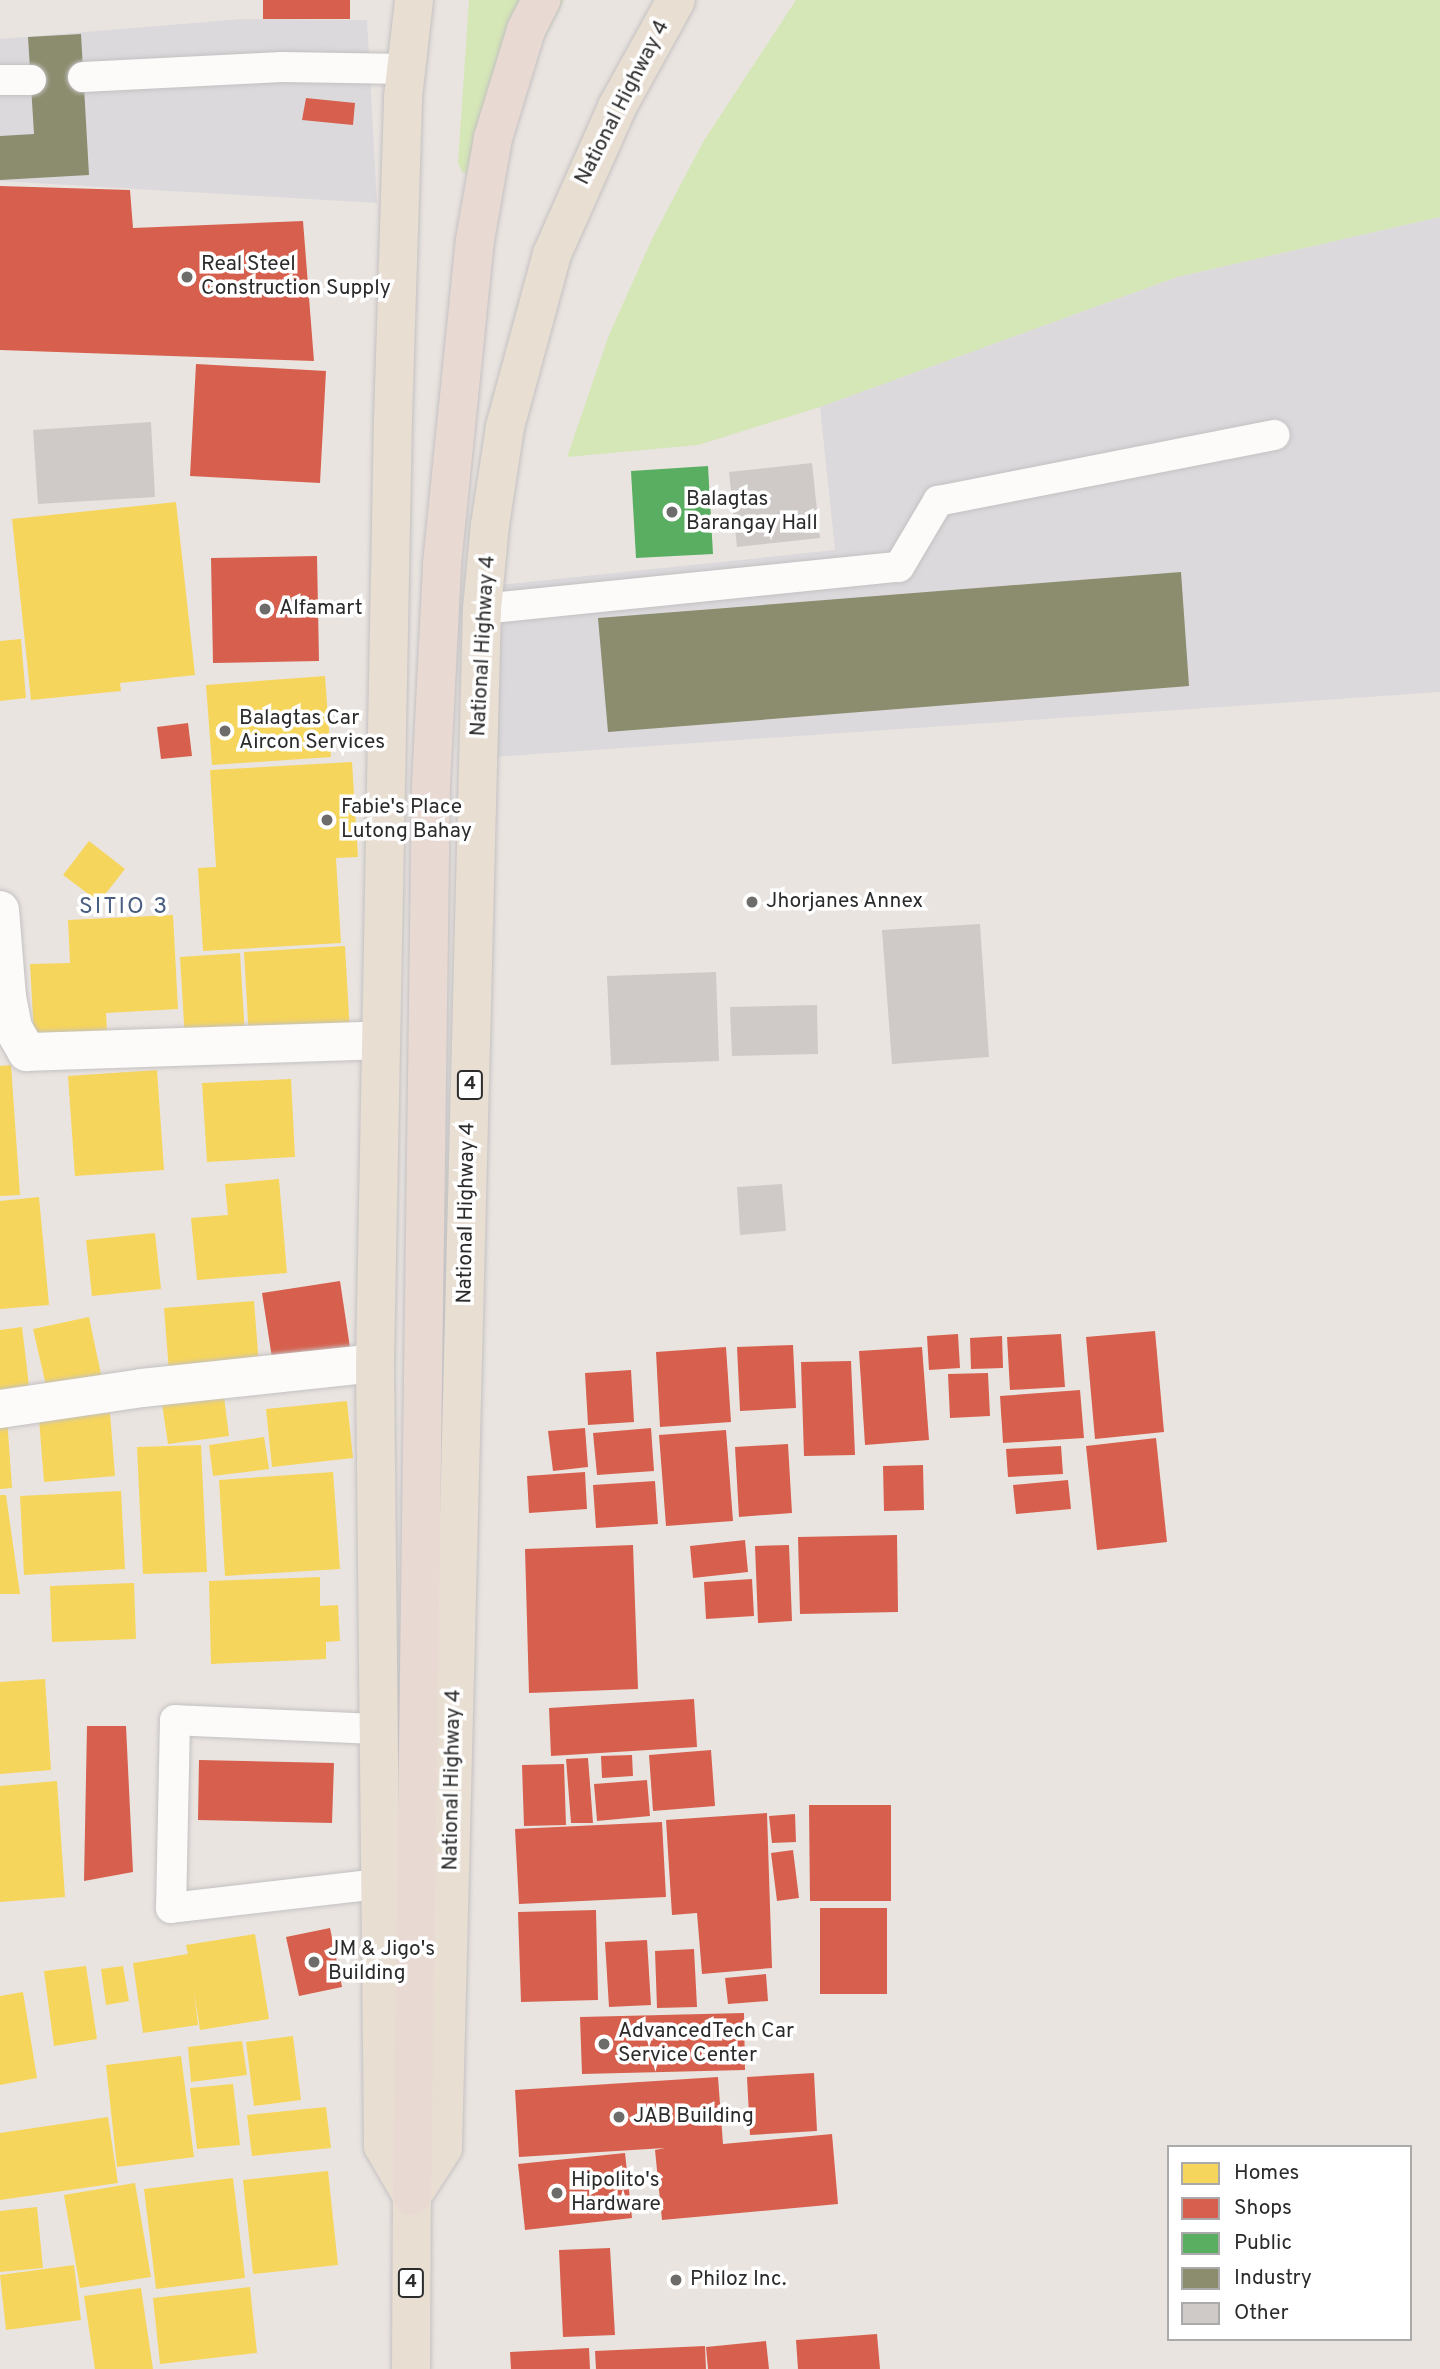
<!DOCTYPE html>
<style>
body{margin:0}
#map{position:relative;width:1440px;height:2369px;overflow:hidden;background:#eae4e0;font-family:Overpass,sans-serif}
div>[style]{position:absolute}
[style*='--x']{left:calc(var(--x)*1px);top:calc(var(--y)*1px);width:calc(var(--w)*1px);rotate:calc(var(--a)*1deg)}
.industrial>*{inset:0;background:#dcd9dc}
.green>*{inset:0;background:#d5e6b7}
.homes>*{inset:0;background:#f6d55c}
.shops>*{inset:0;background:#d6604d}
.public>*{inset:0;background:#5aae61}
.industry>*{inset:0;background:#8c8c6e}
.building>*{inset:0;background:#cfcac7}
.roads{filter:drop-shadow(0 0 2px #c3c1c2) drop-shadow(0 0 2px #c3c1c2)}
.lane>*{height:30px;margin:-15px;padding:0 15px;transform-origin:15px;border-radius:15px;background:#fcfbfa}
.street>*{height:38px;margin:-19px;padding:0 19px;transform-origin:19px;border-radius:19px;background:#fcfbfa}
.primary>*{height:38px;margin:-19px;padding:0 19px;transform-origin:19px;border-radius:19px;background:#e8ded2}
.highway>*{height:38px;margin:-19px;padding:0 19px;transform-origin:19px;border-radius:19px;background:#e9d9d3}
.dots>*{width:19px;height:19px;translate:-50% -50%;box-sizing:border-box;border:4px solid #fff;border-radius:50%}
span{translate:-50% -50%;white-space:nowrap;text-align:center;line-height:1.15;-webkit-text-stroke:7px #fff;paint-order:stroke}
.shield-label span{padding:2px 5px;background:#fff;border:2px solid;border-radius:5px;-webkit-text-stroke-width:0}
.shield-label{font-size:19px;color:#2b2b2b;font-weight:700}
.street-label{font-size:21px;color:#2b2b2b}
.poi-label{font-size:21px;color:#2b2b2b}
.left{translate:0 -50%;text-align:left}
.neighbourhood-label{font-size:23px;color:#485d7f;letter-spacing:2px}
.legend{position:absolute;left:1167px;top:2145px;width:245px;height:196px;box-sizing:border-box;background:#fff;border:2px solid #aaa;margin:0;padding:9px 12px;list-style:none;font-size:21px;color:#2b2b2b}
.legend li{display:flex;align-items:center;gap:14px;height:35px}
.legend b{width:35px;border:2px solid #aaa}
</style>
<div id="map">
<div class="industrial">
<div style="clip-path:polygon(242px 19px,367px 20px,377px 203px,0 181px,0 39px)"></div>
<div style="clip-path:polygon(1440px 217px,1440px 692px,492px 757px,499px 585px,835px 550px,820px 407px,1177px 277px)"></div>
</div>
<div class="green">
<div style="clip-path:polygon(469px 0,564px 0,474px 176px,462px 172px,458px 163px)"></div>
<div style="clip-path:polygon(796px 0,1440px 0,1440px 217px,1177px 277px,820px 407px,698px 445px,567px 457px,609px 335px,652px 239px,703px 142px)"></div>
</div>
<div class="homes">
<div style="clip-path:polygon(176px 502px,195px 675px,120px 683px,121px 691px,31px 700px,12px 519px)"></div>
<div style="clip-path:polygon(21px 639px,26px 698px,0 701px,0 641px)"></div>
<div style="clip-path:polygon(325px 676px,331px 757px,212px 765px,206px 685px)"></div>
<div style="clip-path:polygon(352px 762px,358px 857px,336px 858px,341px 943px,203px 951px,198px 868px,216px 867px,210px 770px)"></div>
<div style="clip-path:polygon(89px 841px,125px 869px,99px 902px,63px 875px)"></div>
<div style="clip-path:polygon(173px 915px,178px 1009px,106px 1013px,107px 1031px,34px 1035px,30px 964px,70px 963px,68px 920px)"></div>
<div style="clip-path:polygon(345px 946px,350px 1033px,249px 1040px,244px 952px)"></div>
<div style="clip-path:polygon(240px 953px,245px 1036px,185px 1040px,180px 957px)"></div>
<div style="clip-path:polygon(11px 1065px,20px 1195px,0 1196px,0 1066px)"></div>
<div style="clip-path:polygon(157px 1070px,164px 1170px,75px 1176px,68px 1076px)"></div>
<div style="clip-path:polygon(291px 1079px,295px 1157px,207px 1162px,202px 1083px)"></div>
<div style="clip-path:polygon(279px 1179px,287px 1273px,197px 1280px,191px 1218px,228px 1215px,225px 1184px)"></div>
<div style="clip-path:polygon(39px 1197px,49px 1305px,0 1309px,0 1201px)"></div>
<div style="clip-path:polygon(155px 1233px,161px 1289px,92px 1296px,86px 1240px)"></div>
<div style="clip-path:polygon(254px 1301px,259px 1365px,169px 1372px,164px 1308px)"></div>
<div style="clip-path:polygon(89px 1317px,102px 1379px,47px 1390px,33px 1329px)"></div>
<div style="clip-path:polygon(22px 1327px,30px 1394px,0 1397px,0 1330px)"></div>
<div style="clip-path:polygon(223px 1389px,229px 1436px,168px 1444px,161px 1397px)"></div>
<div style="clip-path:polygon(347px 1401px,353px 1458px,272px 1467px,266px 1409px)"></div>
<div style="clip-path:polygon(110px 1413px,115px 1476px,44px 1482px,39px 1419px)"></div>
<div style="clip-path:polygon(0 1418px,7px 1418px,12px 1488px,0 1489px)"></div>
<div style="clip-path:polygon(264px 1437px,269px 1469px,213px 1476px,209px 1445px)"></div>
<div style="clip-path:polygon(201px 1445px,207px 1572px,143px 1574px,137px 1447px)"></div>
<div style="clip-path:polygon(333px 1472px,340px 1569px,225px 1576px,219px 1480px)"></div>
<div style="clip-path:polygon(121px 1491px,125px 1569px,24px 1575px,20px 1496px)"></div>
<div style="clip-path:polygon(0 1495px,6px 1495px,20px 1594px,0 1594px)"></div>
<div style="clip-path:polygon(320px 1577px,320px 1606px,338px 1605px,340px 1641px,326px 1642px,326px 1659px,211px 1664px,209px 1581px)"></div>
<div style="clip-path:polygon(134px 1583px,136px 1639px,52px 1642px,50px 1586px)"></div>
<div style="clip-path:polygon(45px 1679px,51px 1770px,0 1774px,0 1682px)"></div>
<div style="clip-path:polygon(57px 1781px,65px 1897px,0 1902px,0 1786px)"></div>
<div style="clip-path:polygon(255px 1934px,269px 2019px,200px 2030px,194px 1992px,198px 2025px,143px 2033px,133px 1963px,188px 1954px,186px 1945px)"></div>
<div style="clip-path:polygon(86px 1966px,97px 2039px,54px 2046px,44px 1971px)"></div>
<div style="clip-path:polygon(123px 1966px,129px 2001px,106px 2005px,101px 1969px)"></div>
<div style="clip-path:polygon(23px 1992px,37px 2078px,0 2085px,0 1996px)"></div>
<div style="clip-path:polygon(293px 2036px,301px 2100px,254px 2106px,246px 2042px)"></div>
<div style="clip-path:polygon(242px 2041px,247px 2075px,191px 2082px,188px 2047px)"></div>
<div style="clip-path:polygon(181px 2056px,194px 2157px,117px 2167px,106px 2065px)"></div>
<div style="clip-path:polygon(233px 2084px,240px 2145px,197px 2149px,190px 2088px)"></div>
<div style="clip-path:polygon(326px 2107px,331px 2148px,252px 2156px,247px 2115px)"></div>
<div style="clip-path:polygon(108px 2117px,118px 2183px,0 2200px,0 2133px)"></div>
<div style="clip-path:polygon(328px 2171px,338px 2265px,253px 2274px,243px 2180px)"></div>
<div style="clip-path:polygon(233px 2178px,245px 2278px,156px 2289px,144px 2189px)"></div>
<div style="clip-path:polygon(135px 2183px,151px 2277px,80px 2288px,64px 2195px)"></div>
<div style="clip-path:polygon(37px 2207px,43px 2268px,0 2272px,0 2211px)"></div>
<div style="clip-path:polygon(74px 2265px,81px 2320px,6px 2330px,0 2275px)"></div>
<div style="clip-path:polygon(250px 2287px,257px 2353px,160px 2364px,153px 2298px)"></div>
<div style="clip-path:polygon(141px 2288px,153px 2369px,95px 2369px,84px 2296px)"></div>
</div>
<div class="shops">
<div style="clip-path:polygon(263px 0,350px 0,350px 19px,263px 19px)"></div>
<div style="clip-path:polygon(306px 98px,355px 103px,353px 125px,302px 120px)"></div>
<div style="clip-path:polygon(0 186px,130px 190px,133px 228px,303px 221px,314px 361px,0 350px)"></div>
<div style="clip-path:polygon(196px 364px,326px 371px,320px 483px,190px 476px)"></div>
<div style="clip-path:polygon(317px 556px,319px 661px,213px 663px,211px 558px)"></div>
<div style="clip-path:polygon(188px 723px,192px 756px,161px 759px,157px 727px)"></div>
<div style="clip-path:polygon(340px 1281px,352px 1361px,274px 1371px,262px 1293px)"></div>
<div style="clip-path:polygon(1155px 1331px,1164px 1432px,1095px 1439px,1086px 1337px)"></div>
<div style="clip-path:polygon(958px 1334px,960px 1368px,929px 1370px,927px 1336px)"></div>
<div style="clip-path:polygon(1061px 1334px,1065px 1387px,1010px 1390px,1007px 1337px)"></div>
<div style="clip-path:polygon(1002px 1336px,1003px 1368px,971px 1369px,970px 1338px)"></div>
<div style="clip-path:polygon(793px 1345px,796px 1408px,740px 1411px,737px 1347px)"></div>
<div style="clip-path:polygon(726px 1347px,731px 1422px,660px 1427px,656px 1352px)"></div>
<div style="clip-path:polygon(922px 1347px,929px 1440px,865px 1445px,859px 1351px)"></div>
<div style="clip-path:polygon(851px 1361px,855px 1455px,804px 1456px,801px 1362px)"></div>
<div style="clip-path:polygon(631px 1370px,634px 1422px,588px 1425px,585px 1373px)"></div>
<div style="clip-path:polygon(988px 1373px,990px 1416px,950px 1418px,948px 1374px)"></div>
<div style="clip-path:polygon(1080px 1390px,1084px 1438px,1003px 1443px,1000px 1396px)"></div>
<div style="clip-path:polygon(585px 1428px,588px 1467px,553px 1471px,548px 1431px)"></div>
<div style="clip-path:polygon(651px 1428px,654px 1471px,597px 1475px,593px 1433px)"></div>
<div style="clip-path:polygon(726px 1430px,733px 1521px,666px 1526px,659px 1435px)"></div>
<div style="clip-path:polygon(1156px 1438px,1167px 1542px,1097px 1550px,1086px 1446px)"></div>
<div style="clip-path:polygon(788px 1444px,792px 1513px,739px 1517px,735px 1447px)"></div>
<div style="clip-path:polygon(1061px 1446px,1063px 1474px,1008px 1477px,1006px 1449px)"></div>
<div style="clip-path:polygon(923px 1465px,924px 1510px,884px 1511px,883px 1466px)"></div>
<div style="clip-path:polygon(585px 1472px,587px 1509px,529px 1513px,527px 1476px)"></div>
<div style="clip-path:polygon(1068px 1480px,1071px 1509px,1016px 1514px,1013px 1485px)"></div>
<div style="clip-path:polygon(655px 1481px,658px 1524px,596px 1528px,593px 1485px)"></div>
<div style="clip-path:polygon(897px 1535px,898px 1612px,800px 1614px,798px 1537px)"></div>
<div style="clip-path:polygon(745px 1540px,748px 1572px,693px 1578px,690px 1546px)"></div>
<div style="clip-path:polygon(633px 1545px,638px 1689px,529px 1693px,525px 1549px)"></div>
<div style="clip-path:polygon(789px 1545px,792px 1621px,758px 1623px,755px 1546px)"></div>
<div style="clip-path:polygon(752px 1579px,754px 1616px,706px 1619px,704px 1582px)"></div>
<div style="clip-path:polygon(694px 1699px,697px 1747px,551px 1756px,549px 1708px)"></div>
<div style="clip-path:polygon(87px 1726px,126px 1726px,133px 1872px,84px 1881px)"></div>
<div style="clip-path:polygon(711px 1750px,715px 1806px,653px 1811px,649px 1755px)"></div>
<div style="clip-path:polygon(632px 1755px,633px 1776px,602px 1778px,601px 1756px)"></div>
<div style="clip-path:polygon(588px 1758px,593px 1823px,571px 1823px,566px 1759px)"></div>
<div style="clip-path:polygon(199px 1760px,334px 1763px,332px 1823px,198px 1820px)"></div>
<div style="clip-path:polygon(564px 1764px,566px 1825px,524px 1826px,522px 1765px)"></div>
<div style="clip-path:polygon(647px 1780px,650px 1816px,597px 1821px,594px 1784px)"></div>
<div style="clip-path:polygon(809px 1805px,891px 1805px,891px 1901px,810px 1901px)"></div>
<div style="clip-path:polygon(767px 1813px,772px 1968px,702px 1974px,697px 1913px,672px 1915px,666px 1820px)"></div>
<div style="clip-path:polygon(795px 1814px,796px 1842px,772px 1843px,769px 1816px)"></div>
<div style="clip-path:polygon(662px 1822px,666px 1897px,519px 1904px,515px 1829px)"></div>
<div style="clip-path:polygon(793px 1850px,799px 1898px,777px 1901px,771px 1853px)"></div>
<div style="clip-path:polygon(820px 1908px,887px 1908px,887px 1994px,820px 1994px)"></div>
<div style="clip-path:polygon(596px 1910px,598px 2000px,521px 2002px,518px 1912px)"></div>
<div style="clip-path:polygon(330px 1928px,342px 1987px,299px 1996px,286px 1937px)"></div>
<div style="clip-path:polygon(647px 1940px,651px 2005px,609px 2007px,605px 1942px)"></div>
<div style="clip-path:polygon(694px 1949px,697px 2007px,657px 2008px,655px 1951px)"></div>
<div style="clip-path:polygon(766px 1974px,768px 2001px,728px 2004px,725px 1978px)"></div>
<div style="clip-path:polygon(744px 2013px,745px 2070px,582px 2074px,580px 2017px)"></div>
<div style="clip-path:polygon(814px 2073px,817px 2131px,750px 2135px,747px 2077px)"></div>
<div style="clip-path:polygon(718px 2077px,723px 2144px,832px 2134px,838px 2204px,662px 2220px,655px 2150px,665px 2148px,519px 2157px,515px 2090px)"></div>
<div style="clip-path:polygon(625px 2153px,632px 2218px,525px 2230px,518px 2164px)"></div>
<div style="clip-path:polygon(610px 2248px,615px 2335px,563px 2337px,559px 2250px)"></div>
<div style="clip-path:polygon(877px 2334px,880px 2369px,798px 2369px,796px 2340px)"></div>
<div style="clip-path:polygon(766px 2341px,769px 2369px,708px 2369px,706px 2347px)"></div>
<div style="clip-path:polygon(705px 2346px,706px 2369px,596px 2369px,595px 2351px)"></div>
<div style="clip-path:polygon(589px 2348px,590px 2369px,511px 2369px,510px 2352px)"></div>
</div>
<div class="public">
<div style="clip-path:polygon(708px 466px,713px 554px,636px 558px,631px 471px)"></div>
</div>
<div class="industry">
<div style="clip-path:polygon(81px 34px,89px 175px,0 180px,0 136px,34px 134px,28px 37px)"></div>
<div style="clip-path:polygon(1181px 572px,1189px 686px,608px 732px,598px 618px)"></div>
</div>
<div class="building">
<div style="clip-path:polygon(151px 422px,155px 497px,38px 504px,33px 430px)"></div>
<div style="clip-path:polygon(812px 463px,820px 538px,737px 547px,729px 472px)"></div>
<div style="clip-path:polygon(980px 924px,989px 1057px,892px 1064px,882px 930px)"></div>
<div style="clip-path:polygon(716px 972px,719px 1061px,611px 1065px,607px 976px)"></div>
<div style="clip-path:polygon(817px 1005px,818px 1054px,732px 1056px,730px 1007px)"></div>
<div style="clip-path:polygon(782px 1184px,786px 1231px,740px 1235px,737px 1187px)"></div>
</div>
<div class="roads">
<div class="lane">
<div style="--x:83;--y:77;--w:199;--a:-2.9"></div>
<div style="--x:282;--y:67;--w:126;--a:0.9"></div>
<div style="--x:0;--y:80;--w:31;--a:0"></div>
<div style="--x:482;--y:609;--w:419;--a:-5.8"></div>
<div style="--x:899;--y:567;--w:77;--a:-59.4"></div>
<div style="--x:938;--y:501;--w:343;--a:-11.1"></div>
<div style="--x:378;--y:1729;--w:203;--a:-177.5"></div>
<div style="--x:175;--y:1720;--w:188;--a:91.2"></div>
<div style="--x:171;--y:1908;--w:210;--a:-6.6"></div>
</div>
<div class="street">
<div style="--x:0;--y:910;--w:87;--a:85.4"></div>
<div style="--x:7;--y:997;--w:32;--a:79"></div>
<div style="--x:13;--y:1028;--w:28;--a:60"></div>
<div style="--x:27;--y:1052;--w:354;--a:-1.9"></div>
<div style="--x:0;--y:1409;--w:144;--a:-8.4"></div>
<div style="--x:142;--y:1388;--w:234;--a:-6.1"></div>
</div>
<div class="primary">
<div style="--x:412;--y:2196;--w:58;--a:-120.1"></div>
<div style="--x:383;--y:2146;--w:783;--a:-90.59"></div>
<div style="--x:375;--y:1363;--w:943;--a:-88.91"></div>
<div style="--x:393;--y:420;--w:323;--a:-88.2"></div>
<div style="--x:403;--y:97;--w:98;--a:-83.5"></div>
<div style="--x:411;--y:2369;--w:173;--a:-89.7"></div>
<div style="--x:412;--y:2196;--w:57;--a:-57.1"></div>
<div style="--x:443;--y:2148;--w:1539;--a:-88.55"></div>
<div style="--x:482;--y:609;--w:84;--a:-84.6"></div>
<div style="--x:490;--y:525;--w:99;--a:-81.3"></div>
<div style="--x:505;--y:427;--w:179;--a:-74.8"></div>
<div style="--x:552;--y:254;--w:161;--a:-66.1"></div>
<div style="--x:617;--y:107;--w:122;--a:-61.1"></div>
</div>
<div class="highway">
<div style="--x:412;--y:2196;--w:1412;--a:-89.23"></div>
<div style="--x:431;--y:784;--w:220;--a:-87.1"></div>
<div style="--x:442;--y:564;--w:326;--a:-84.2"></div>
<div style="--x:475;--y:240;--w:104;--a:-80"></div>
<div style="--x:493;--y:138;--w:113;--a:-73"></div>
<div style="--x:526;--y:30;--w:34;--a:-63"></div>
</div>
</div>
<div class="dots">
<div style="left:187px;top:277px;background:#6e6c6a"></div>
<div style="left:672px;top:512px;background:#6e6c6a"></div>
<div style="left:265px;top:609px;background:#6e6c6a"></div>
<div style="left:225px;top:731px;background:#6e6c6a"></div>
<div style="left:327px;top:820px;background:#6e6c6a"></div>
<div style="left:752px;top:902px;background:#6e6c6a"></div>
<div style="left:314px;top:1962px;background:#6e6c6a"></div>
<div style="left:604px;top:2044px;background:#6e6c6a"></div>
<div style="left:619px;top:2117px;background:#6e6c6a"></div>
<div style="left:557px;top:2193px;background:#6e6c6a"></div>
<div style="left:676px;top:2280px;background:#6e6c6a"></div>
</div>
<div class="shield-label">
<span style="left:470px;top:1085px">4</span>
<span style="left:411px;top:2283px">4</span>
</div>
<div class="street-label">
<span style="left:623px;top:103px;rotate:-63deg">National Highway 4</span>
<span style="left:484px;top:646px;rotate:-87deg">National Highway 4</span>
<span style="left:467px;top:1213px;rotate:-89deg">National Highway 4</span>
<span style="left:453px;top:1780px;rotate:-89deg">National Highway 4</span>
</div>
<div class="poi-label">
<span class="left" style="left:201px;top:277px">Real Steel<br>Construction Supply</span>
<span class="left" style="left:686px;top:512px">Balagtas<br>Barangay Hall</span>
<span class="left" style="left:279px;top:609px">Alfamart</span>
<span class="left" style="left:239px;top:731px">Balagtas Car<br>Aircon Services</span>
<span class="left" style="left:341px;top:820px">Fabie's Place<br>Lutong Bahay</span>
<span class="left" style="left:766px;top:902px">Jhorjanes Annex</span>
<span class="left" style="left:328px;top:1962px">JM &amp; Jigo's<br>Building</span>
<span class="left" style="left:618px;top:2044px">AdvancedTech Car<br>Service Center</span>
<span class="left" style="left:633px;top:2117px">JAB Building</span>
<span class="left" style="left:571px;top:2193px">Hipolito's<br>Hardware</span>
<span class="left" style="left:690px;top:2280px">Philoz Inc.</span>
</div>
<div class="neighbourhood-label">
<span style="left:124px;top:908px">SITIO 3</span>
</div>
<ul class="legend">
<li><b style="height:19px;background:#f6d55c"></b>Homes</li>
<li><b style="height:19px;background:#d6604d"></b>Shops</li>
<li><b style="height:19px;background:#5aae61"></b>Public</li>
<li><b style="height:19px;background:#8c8c6e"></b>Industry</li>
<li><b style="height:19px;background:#cfcac7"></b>Other</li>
</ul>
</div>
